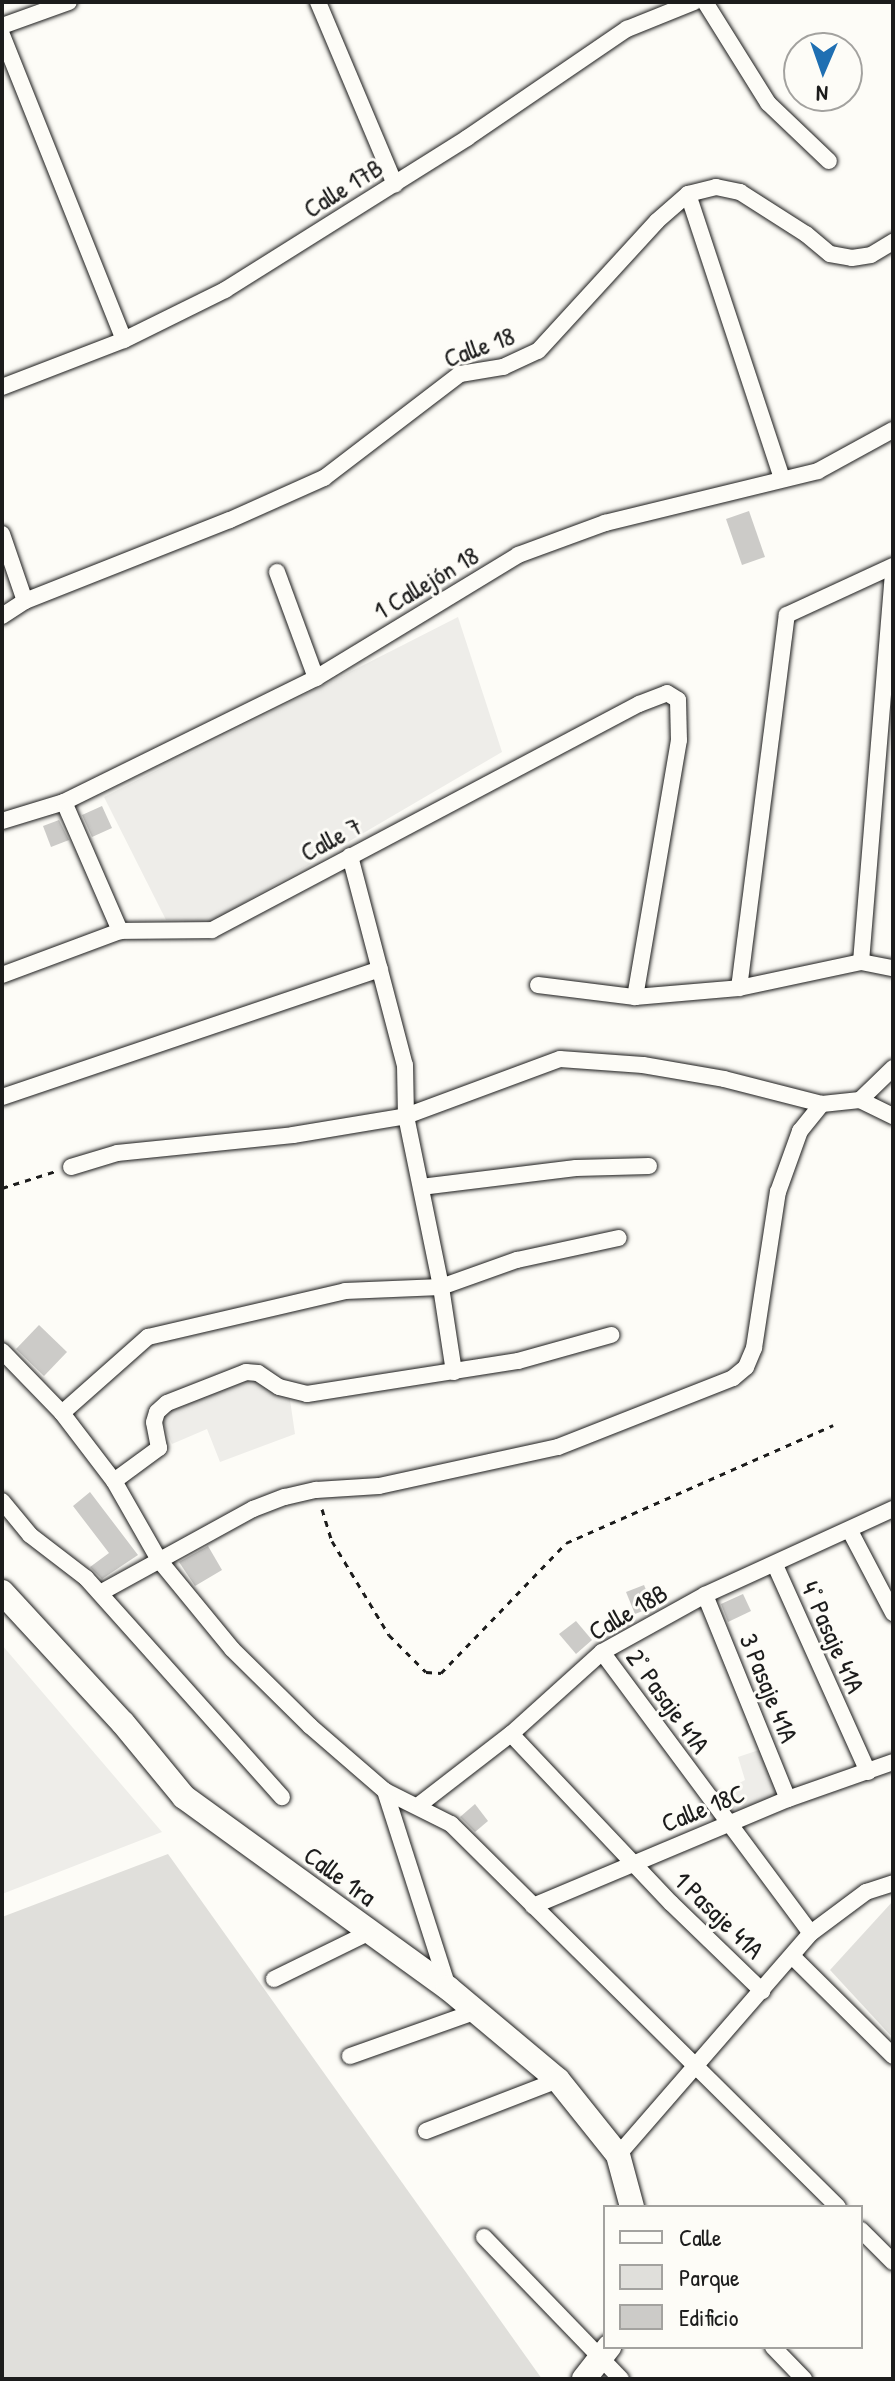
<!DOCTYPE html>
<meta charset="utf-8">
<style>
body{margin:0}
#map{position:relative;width:895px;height:2381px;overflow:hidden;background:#fdfcf7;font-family:"Patrick Hand",sans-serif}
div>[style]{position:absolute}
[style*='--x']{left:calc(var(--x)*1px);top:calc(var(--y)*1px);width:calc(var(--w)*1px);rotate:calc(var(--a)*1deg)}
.built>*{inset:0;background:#eeede9}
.green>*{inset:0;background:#e0dfdb}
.building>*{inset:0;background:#cccbc8}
.path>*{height:3px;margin-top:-1.5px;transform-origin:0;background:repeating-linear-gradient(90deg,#1c1c1c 0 6px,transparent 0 12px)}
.roads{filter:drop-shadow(0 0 2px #1c1c1c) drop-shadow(0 0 2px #1c1c1c)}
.street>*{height:16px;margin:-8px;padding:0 8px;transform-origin:8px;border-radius:8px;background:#fdfcf7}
.secondary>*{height:24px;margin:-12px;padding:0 12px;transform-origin:12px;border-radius:12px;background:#fdfcf7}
span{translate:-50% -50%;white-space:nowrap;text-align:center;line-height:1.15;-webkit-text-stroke:6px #fdfcf7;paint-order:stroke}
.street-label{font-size:26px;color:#1c1c1c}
.frame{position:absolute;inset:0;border:4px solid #1c1c1c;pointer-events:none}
.legend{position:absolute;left:603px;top:2205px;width:260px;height:144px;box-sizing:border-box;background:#fdfcf7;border:2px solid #a3a29f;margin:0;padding:10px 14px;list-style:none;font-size:24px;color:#1c1c1c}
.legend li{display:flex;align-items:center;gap:16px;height:40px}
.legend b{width:40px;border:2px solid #a3a29f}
.north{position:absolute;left:783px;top:32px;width:80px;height:80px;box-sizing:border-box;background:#fdfcf7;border:2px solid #a3a29f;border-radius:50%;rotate:182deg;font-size:22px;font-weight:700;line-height:32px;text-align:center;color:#1c1c1c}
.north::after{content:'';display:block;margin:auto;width:28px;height:36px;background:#1f6fb2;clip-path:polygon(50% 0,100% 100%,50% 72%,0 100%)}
</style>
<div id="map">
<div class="built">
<div style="clip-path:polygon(458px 617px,502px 752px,213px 921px,166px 920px,104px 797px)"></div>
<div style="clip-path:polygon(246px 1374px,289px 1393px,295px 1434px,220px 1462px,207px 1429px,172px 1444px,158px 1412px)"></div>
<div style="clip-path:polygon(2px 1645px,162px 1832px,2px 1894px)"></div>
<div style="clip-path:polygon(762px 1749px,779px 1795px,730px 1815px,717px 1795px,745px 1780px,738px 1757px)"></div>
</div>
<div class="green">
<div style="clip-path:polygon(168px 1854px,542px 2379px,2px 2379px,2px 1917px)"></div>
<div style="clip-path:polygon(893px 1901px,893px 2038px,830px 1970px)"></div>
</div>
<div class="building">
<div style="clip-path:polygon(749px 511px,765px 557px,742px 565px,726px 519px)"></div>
<div style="clip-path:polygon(102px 806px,112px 828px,92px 837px,82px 815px)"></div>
<div style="clip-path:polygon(59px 820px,69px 840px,51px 847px,43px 826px)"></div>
<div style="clip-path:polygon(39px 1325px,67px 1352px,44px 1376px,16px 1349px)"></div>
<div style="clip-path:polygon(90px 1492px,138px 1555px,102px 1579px,90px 1567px,109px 1553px,73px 1506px)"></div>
<div style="clip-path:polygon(208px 1546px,222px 1570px,195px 1586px,179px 1562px)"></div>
<div style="clip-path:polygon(644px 1585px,653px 1607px,635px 1614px,626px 1592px)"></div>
<div style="clip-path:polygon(743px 1594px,751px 1611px,728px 1622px,721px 1604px)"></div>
<div style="clip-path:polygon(576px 1621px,592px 1640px,576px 1654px,559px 1634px)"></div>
<div style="clip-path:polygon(475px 1804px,488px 1821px,475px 1832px,460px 1817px)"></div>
</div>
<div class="path">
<div style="--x:2;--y:1188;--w:57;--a:-17.5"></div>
<div style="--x:322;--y:1509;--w:34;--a:73"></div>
<div style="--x:332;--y:1541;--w:110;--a:58.8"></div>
<div style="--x:389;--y:1635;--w:52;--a:45"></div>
<div style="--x:426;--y:1672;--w:15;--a:4"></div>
<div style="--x:441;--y:1673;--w:180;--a:-46.1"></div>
<div style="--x:566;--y:1543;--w:292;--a:-23.8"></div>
</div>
<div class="roads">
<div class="street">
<div style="--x:318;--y:2;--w:198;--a:67.1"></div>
<div style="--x:705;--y:2;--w:119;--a:58"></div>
<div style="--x:768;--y:103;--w:84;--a:43.6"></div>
<div style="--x:2;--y:26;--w:71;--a:-19.7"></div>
<div style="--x:2;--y:35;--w:328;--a:68.2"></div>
<div style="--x:688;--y:194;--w:300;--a:71.7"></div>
<div style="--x:2;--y:387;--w:131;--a:-21.1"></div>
<div style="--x:124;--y:340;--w:113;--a:-26.3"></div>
<div style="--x:225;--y:290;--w:286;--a:-32.1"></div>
<div style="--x:467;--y:138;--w:194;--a:-34.3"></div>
<div style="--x:627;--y:29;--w:72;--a:-21.9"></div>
<div style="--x:2;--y:534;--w:71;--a:71.1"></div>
<div style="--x:277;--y:572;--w:113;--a:69.8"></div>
<div style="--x:2;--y:616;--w:27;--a:-33"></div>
<div style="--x:25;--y:601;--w:220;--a:-21.6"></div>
<div style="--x:230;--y:520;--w:103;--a:-24.1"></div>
<div style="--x:324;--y:478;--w:171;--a:-37.4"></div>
<div style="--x:460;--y:374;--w:44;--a:-9.2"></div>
<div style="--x:503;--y:367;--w:38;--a:-25"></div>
<div style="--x:538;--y:351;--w:176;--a:-47.5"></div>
<div style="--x:657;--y:221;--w:41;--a:-41.1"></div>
<div style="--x:688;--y:194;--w:29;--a:-14"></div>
<div style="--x:716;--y:187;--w:25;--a:12"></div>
<div style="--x:740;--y:192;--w:78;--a:32.5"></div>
<div style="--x:806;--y:234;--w:31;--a:40"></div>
<div style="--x:830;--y:254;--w:22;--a:10"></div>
<div style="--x:852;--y:258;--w:19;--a:-9"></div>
<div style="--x:871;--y:255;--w:26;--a:-31"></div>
<div style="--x:64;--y:802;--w:141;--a:66.5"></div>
<div style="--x:2;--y:821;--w:65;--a:-17"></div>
<div style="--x:64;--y:802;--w:281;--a:-26.2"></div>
<div style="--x:316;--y:678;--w:237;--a:-31.3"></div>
<div style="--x:518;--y:555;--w:93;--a:-20.2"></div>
<div style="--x:605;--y:523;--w:219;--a:-13.7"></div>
<div style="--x:818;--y:471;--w:85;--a:-28.7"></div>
<div style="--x:350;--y:856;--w:216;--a:75.3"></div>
<div style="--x:405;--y:1065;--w:51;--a:88.9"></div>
<div style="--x:406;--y:1116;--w:175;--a:78.4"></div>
<div style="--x:441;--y:1287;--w:86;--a:81.3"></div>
<div style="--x:861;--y:962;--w:388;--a:-85.3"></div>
<div style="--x:2;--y:975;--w:126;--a:-20.4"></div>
<div style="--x:120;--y:931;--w:92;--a:-0.6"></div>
<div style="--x:212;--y:930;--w:483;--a:-27.9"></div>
<div style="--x:639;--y:704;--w:30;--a:-21"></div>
<div style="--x:667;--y:693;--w:13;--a:32"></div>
<div style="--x:678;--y:700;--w:40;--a:88.6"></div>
<div style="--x:679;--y:740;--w:261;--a:99.7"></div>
<div style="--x:538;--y:985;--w:98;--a:7.1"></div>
<div style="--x:635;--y:997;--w:104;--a:-4.9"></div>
<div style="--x:739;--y:988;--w:125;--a:-12"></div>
<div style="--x:861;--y:962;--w:33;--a:11"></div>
<div style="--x:739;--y:988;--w:376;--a:-82.7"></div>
<div style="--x:787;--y:615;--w:117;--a:-24.8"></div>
<div style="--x:2;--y:1097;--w:399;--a:-18.7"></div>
<div style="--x:860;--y:1100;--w:37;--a:26"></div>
<div style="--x:71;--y:1167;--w:48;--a:-16.9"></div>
<div style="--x:117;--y:1153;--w:177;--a:-5.8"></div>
<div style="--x:293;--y:1135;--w:115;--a:-9.5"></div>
<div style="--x:406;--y:1116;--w:164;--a:-20.3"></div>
<div style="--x:560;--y:1059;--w:83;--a:4.1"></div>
<div style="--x:643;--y:1065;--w:82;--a:9.8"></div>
<div style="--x:724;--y:1079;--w:101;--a:14.3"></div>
<div style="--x:822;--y:1104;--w:38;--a:-6"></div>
<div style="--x:860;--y:1100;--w:46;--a:-44.1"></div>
<div style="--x:421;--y:1187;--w:156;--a:-7"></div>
<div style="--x:576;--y:1168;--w:73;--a:-1.6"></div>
<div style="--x:2;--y:1351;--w:86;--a:45.9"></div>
<div style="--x:62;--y:1413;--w:86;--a:52.6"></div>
<div style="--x:114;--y:1481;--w:91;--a:60.3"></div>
<div style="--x:159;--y:1560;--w:115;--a:50.6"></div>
<div style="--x:232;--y:1649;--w:110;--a:44.6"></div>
<div style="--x:310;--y:1726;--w:99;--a:40.9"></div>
<div style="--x:385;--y:1791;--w:74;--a:26.6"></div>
<div style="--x:451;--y:1824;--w:544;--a:44.7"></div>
<div style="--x:62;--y:1413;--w:115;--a:-41.5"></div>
<div style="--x:148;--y:1337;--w:202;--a:-13.1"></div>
<div style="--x:345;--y:1291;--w:96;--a:-2.4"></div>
<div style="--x:441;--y:1287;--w:81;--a:-19.6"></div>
<div style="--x:517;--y:1260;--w:104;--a:-12.2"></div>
<div style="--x:114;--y:1481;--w:56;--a:-36.3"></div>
<div style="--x:159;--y:1448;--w:26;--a:-101"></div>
<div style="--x:154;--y:1422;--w:10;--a:-73"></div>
<div style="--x:157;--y:1412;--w:13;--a:-42"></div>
<div style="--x:167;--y:1403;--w:85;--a:-21.4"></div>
<div style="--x:246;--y:1372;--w:12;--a:5"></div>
<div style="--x:258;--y:1373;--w:25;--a:34"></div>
<div style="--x:279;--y:1387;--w:29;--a:14"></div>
<div style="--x:307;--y:1394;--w:214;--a:-8.9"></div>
<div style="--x:518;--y:1361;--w:97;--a:-15.6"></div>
<div style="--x:2;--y:1501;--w:44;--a:50.5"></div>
<div style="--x:30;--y:1535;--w:71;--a:37.5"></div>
<div style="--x:86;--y:1578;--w:294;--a:48.2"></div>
<div style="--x:850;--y:1531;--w:93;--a:62.3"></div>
<div style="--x:775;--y:1565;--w:227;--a:65.8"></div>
<div style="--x:100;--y:1593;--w:175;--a:-28.8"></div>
<div style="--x:253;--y:1509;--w:34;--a:-21"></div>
<div style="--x:285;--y:1497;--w:32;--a:-13"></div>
<div style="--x:316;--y:1490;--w:63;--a:-3.6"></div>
<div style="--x:379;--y:1486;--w:183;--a:-12.3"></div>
<div style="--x:558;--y:1447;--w:188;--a:-21.5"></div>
<div style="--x:733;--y:1378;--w:17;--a:-40"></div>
<div style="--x:746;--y:1367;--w:21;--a:-67"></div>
<div style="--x:754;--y:1348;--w:158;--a:-81.3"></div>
<div style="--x:778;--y:1192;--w:65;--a:-70.2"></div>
<div style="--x:800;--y:1131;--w:35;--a:-51"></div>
<div style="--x:705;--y:1595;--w:220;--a:67.9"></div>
<div style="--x:602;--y:1652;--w:350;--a:53.4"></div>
<div style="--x:511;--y:1734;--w:233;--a:46.6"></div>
<div style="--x:671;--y:1903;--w:127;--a:44"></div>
<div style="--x:385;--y:1791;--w:206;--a:72.2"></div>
<div style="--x:419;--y:1805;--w:116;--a:-37.7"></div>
<div style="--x:511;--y:1734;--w:122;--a:-42"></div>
<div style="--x:602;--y:1652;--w:118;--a:-29"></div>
<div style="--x:705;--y:1595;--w:207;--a:-24.6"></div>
<div style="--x:533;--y:1906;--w:277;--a:-22.8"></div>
<div style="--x:788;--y:1799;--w:111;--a:-19.4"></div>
<div style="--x:792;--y:1956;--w:142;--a:44.7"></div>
<div style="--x:274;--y:1979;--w:107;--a:-26.1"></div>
<div style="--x:350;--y:2056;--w:132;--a:-19.5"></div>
<div style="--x:426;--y:2131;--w:142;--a:-21.1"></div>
<div style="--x:618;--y:2155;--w:294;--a:-49"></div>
<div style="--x:811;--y:1933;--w:69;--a:-36.7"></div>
<div style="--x:866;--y:1892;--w:28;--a:-18"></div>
<div style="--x:861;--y:2230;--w:45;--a:45"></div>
<div style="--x:484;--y:2237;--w:197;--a:46"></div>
<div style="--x:773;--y:2347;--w:45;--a:45.9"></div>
</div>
<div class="secondary">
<div style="--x:2;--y:1592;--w:178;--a:47.3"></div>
<div style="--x:123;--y:1723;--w:96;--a:50.5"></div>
<div style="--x:184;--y:1797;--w:326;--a:35.9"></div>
<div style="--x:448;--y:1988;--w:143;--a:39.9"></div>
<div style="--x:558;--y:2080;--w:96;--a:51.3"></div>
<div style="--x:618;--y:2155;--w:54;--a:74.9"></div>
<div style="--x:584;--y:2379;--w:41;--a:-52"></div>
</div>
</div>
<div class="street-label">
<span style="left:343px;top:188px;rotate:-32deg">Calle 17B</span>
<span style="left:479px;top:347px;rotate:-20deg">Calle 18</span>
<span style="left:426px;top:583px;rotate:-31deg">1 Callejón 18</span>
<span style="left:331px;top:839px;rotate:-28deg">Calle 7</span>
<span style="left:628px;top:1612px;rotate:-30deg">Calle 18B</span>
<span style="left:833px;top:1637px;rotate:66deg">4° Pasaje 41A</span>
<span style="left:769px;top:1688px;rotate:68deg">3 Pasaje 41A</span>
<span style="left:668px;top:1701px;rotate:54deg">2° Pasaje 41A</span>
<span style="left:703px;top:1808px;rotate:-22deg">Calle 18C</span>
<span style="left:340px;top:1876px;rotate:36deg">Calle 1ra</span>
<span style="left:719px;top:1915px;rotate:44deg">1 Pasaje 41A</span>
</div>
<div class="frame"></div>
<ul class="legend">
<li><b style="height:10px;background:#fdfcf7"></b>Calle</li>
<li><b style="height:22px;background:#e0dfdb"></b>Parque</li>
<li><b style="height:22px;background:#cccbc8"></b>Edificio</li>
</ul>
<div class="north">N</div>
</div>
